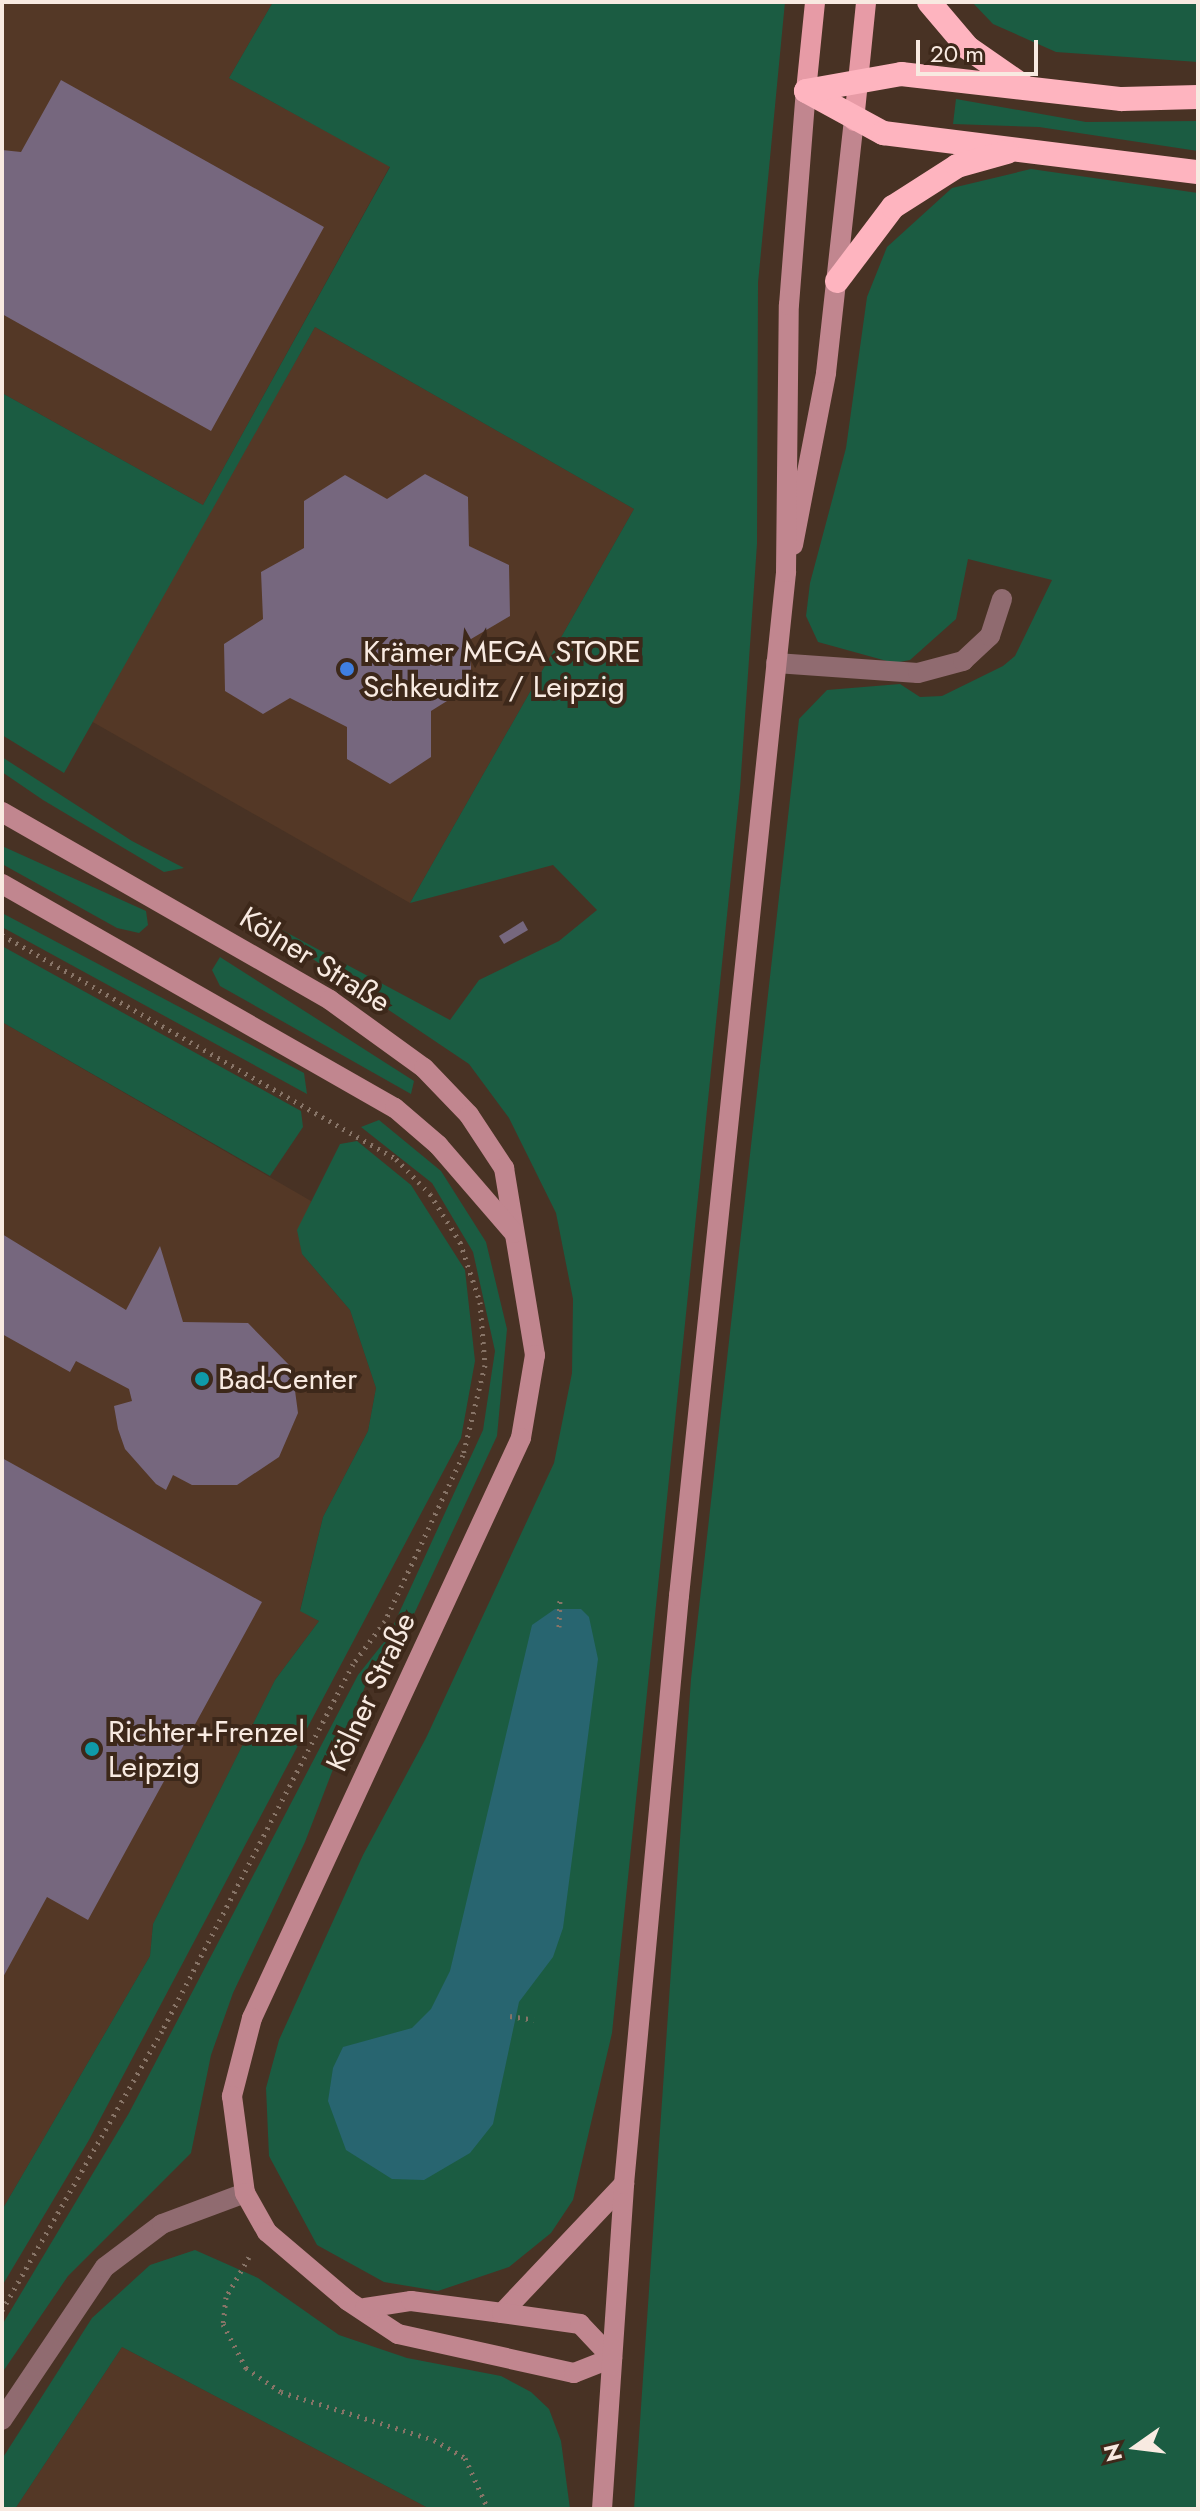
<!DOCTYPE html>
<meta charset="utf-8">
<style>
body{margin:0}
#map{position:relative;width:1200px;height:2511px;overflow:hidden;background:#483224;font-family:Jost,sans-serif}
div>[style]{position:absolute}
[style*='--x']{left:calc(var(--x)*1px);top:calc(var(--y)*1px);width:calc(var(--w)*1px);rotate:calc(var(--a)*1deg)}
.built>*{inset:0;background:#543826}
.green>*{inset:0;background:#1b5c42}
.water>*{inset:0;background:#286570}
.building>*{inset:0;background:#76677e}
.path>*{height:5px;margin-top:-2.5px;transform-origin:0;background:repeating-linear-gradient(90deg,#877467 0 2px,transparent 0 8px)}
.lane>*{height:20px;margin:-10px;padding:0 10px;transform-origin:10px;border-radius:10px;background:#906b70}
.street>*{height:20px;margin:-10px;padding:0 10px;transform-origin:10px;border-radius:10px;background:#906b70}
.secondary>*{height:20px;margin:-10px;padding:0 10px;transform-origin:10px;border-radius:10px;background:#c1868f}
.primary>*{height:20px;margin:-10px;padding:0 10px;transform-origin:10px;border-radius:10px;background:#e79ba6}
.highway>*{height:24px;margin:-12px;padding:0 12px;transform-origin:12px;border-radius:12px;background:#feb4bf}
.dots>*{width:22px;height:22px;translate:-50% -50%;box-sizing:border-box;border:4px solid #3d281a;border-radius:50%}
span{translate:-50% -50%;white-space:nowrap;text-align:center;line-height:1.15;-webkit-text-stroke:8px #3d281a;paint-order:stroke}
.poi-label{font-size:30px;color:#f8eae1}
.left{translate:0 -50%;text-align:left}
.street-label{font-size:30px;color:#f8eae1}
.frame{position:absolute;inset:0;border:4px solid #f8eae1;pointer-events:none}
.north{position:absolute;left:1096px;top:2407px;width:80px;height:80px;-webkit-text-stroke:6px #3d281a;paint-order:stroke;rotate:256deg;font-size:22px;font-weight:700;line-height:32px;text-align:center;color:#f8eae1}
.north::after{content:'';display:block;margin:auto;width:28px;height:36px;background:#f8eae1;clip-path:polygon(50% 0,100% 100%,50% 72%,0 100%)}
.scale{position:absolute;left:916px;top:40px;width:122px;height:36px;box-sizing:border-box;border:4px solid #f8eae1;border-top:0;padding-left:10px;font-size:24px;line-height:28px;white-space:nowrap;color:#f8eae1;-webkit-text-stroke:6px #3d281a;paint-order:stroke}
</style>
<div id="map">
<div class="built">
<div style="clip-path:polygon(2px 2px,273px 2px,229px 78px,390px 166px,203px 505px,2px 393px)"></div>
<div style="clip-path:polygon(315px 327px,634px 509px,410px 903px,91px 721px)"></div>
<div style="clip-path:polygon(2px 1022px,311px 1201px,302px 1254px,350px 1310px,376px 1388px,368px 1431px,323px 1517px,300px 1610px,319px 1621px,275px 1680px,153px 1924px,150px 1956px,2px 2210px)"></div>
<div style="clip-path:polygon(122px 2347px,430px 2509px,15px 2509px)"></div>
</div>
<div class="green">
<div style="clip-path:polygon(273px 2px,785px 2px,758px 283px,757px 544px,740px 789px,612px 2033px,573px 2200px,551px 2233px,509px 2267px,438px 2291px,384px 2282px,317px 2245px,269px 2156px,266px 2088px,279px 2040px,363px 1855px,426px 1738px,554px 1463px,572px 1373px,573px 1299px,556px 1213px,509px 1118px,469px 1064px,292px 945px,282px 930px,450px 1020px,479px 980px,559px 941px,597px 910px,553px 865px,410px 903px,634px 509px,315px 327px,64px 773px,2px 735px,2px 393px,203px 505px,390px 167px,229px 78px)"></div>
<div style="clip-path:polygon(972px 2px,1198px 2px,1198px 62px,1056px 52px,993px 24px)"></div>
<div style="clip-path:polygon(956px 99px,1086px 122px,1198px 121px,1198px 151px,1039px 127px,953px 124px)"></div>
<div style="clip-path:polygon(1031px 169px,1198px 193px,1198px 2509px,634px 2509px,691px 1679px,799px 719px,827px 690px,900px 684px,920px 697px,942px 696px,1003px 666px,1015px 656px,1052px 580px,968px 559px,956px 619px,910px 660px,894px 663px,818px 642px,806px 616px,810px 583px,846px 448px,867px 297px,887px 247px,952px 188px)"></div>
<div style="clip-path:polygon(2px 757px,132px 841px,184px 868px,164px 872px,43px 800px,2px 772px)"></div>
<div style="clip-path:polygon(2px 846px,146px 911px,148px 925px,139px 933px,117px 928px,2px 864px)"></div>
<div style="clip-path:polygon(2px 913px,304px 1073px,307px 1094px,2px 927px)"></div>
<div style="clip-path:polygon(2px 946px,301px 1111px,303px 1127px,270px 1176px,2px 1022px)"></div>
<div style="clip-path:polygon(220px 957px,414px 1081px,411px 1094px,220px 986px,212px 970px)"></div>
<div style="clip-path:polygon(379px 1120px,441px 1171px,486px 1242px,507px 1329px,497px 1436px,408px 1627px,369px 1676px,305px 1842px,233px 1993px,211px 2055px,191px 2153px,68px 2276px,2px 2373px,2px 2325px,129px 2113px,358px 1675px,388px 1637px,483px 1430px,495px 1351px,473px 1252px,432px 1183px,361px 1127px)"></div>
<div style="clip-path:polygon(357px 1141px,411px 1185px,465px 1270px,475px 1361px,461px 1438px,89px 2140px,2px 2286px,2px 2210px,150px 1956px,153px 1924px,275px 1680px,319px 1621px,300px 1611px,323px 1517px,368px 1431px,376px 1388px,350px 1310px,302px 1254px,297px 1230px,340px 1144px)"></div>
<div style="clip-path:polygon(195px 2250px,258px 2278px,339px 2335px,407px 2358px,501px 2376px,531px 2392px,549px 2409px,561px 2441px,570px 2509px,430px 2509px,122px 2347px,15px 2509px,2px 2509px,2px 2459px,92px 2318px,150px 2265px)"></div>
</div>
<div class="water">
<div style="clip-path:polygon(555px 1609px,581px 1609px,589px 1617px,598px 1659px,563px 1928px,553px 1957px,519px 2002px,493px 2124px,470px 2153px,424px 2180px,392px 2179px,346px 2150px,328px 2101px,333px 2068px,343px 2047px,412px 2028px,431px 2009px,450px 1971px,532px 1625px)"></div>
</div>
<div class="building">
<div style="clip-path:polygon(61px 80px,324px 227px,211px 431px,2px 314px,2px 150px,21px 152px)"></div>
<div style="clip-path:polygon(425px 474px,468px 497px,469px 546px,509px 565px,510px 616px,471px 639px,471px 686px,431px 711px,431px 757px,390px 784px,347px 759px,347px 727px,290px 698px,263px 714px,225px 691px,224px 644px,263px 619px,261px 572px,304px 548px,304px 501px,345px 475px,387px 499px)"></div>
<div style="clip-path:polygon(523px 921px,528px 930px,504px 944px,499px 936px)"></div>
<div style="clip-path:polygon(2px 1234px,126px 1310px,160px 1246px,183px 1322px,248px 1323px,292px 1368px,298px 1413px,279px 1457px,237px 1485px,192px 1485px,173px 1475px,166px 1490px,156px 1484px,125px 1449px,118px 1429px,114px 1406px,132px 1401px,129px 1389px,76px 1361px,70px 1372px,2px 1334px)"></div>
<div style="clip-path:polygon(2px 1458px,262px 1602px,88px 1920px,47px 1897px,2px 1979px)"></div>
</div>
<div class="path">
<div style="--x:2;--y:935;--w:453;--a:29.6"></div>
<div style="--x:396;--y:1159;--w:49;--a:45.8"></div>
<div style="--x:430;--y:1194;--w:57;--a:58"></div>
<div style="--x:460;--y:1242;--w:63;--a:71.6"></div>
<div style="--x:480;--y:1302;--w:63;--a:85.5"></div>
<div style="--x:485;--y:1365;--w:93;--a:103.7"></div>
<div style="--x:463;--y:1455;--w:183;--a:115.2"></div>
<div style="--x:385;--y:1621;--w:54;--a:126.7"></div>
<div style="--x:353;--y:1664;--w:414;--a:117.5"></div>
<div style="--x:162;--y:2031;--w:322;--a:119.8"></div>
<div style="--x:559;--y:1627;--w:27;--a:-88"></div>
<div style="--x:510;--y:2016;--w:24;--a:9"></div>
<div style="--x:249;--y:2257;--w:46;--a:119.9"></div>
<div style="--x:226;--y:2297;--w:27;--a:96"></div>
<div style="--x:223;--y:2324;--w:50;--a:62.4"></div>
<div style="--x:246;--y:2368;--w:42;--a:34.4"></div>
<div style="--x:281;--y:2392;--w:160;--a:17.4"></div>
<div style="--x:434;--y:2440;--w:36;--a:30"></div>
<div style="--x:465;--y:2458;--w:56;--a:65.7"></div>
</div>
<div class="lane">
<div style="--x:776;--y:663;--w:142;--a:4"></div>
<div style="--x:918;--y:673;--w:47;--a:-14.9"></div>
<div style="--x:963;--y:661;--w:37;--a:-43"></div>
<div style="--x:990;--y:636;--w:39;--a:-72"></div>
</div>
<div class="street">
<div style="--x:2;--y:2420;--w:184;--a:-56.1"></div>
<div style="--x:105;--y:2267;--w:71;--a:-37"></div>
<div style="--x:162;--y:2224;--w:89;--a:-20.5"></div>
</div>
<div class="secondary">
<div style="--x:793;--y:545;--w:175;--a:-79.1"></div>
<div style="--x:826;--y:373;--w:254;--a:-83.7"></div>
<div style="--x:2;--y:812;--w:378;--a:29.8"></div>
<div style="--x:330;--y:1000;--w:116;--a:35.9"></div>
<div style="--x:424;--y:1068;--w:65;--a:46.2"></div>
<div style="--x:469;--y:1115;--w:64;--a:56.6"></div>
<div style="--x:504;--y:1168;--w:190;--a:80.6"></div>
<div style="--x:535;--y:1355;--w:84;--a:99.6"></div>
<div style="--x:521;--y:1438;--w:639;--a:114.88"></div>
<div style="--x:252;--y:2018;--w:81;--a:104.4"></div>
<div style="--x:232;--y:2096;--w:98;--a:82.4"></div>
<div style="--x:245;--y:2193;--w:45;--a:60.6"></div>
<div style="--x:267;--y:2232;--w:106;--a:40.4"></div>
<div style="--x:348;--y:2301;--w:60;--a:33.4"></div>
<div style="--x:398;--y:2334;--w:180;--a:12.5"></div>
<div style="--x:574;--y:2373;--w:41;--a:-21.5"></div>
<div style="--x:2;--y:884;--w:452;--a:29.7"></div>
<div style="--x:395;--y:1108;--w:57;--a:40.7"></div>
<div style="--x:438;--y:1145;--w:116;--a:49.2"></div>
<div style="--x:365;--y:2308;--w:47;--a:-8.7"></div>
<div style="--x:411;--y:2301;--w:92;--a:7.5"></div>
<div style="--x:502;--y:2313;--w:178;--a:-46.6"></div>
<div style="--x:502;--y:2313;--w:79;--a:8"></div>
<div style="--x:580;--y:2324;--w:47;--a:46.7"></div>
<div style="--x:602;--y:2509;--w:326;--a:-86.1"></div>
<div style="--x:624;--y:2184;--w:591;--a:-84.66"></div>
<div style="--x:679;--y:1596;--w:1030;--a:-84.03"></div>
<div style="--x:786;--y:572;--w:267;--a:-89.4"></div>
<div style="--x:789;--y:305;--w:215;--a:-85.5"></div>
</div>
<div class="primary">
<div style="--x:806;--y:91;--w:89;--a:-84.2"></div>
<div style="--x:854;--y:121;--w:120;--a:-84.2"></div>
</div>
<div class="highway">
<div style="--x:929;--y:2;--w:60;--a:49.7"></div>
<div style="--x:968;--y:48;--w:67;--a:34.6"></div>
<div style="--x:806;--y:91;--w:88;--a:28.6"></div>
<div style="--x:883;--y:133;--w:317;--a:7.1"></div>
<div style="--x:806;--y:91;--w:97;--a:-10.1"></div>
<div style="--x:901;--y:74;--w:222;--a:6.5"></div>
<div style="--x:1122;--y:99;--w:76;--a:-1.5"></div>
<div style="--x:837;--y:281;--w:93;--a:-52.9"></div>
<div style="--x:893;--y:207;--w:76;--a:-32.6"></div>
<div style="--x:957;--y:166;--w:52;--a:-15.6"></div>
</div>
<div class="dots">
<div style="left:347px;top:669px;background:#3f7fe0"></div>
<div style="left:202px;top:1379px;background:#0f9aa8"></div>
<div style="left:92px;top:1749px;background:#0f9aa8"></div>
</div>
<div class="poi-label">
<span class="left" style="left:363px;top:669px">Krämer MEGA STORE<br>Schkeuditz / Leipzig</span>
<span class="left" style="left:218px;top:1379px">Bad-Center</span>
<span class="left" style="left:108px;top:1749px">Richter+Frenzel<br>Leipzig</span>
</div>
<div class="street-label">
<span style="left:315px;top:960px;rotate:32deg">Kölner Straße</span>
<span style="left:371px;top:1692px;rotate:-65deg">Kölner Straße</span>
</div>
<div class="frame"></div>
<div class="north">N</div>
<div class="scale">20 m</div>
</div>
